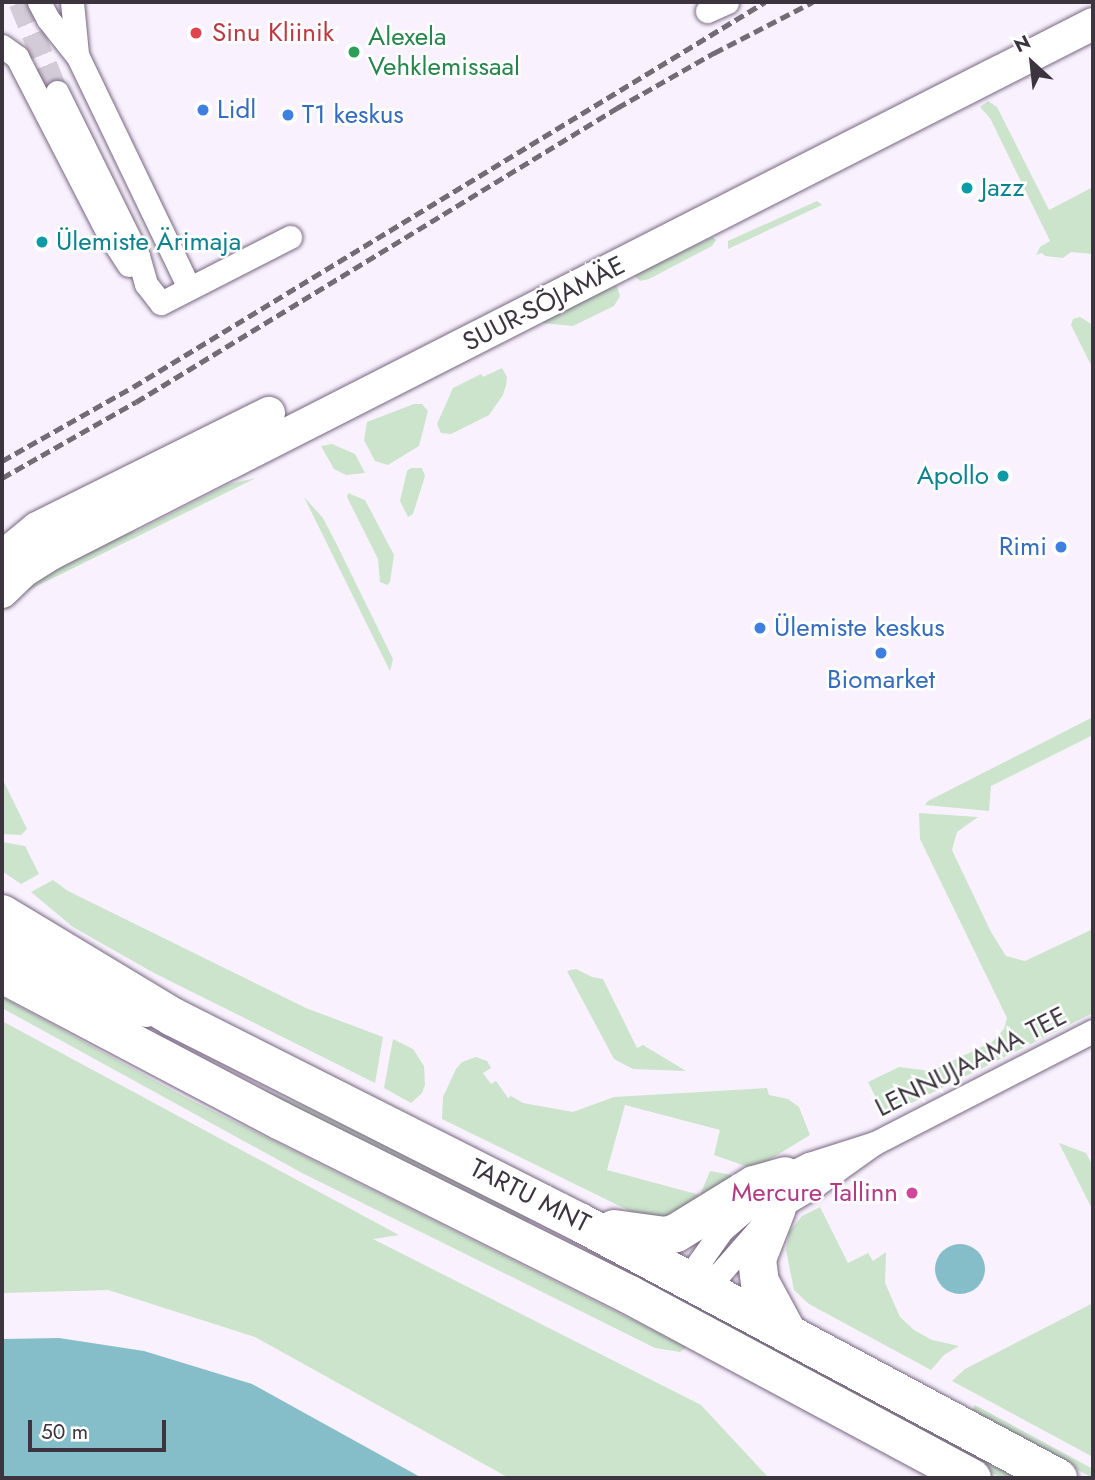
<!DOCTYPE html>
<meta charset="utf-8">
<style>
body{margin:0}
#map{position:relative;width:1095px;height:1480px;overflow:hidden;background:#f9f2fe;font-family:Jost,sans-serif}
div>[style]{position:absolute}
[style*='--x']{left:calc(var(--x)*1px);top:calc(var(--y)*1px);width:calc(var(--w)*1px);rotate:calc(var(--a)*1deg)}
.green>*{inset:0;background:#cbe4cb}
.water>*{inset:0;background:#85bec9}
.round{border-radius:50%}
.street-tunnel>*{height:23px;margin-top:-11.5px;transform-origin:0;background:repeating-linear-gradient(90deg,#d3ccd8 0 23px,transparent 0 34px)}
.roads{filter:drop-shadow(0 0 2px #776780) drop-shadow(0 0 2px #776780)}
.street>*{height:23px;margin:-11.5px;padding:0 11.5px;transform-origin:11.5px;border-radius:11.5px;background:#fff}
.secondary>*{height:32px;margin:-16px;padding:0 16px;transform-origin:16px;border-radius:16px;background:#fff}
.primary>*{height:35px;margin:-17.5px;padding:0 17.5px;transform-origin:17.5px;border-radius:17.5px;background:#fff}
.highway>*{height:38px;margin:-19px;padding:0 19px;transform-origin:19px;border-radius:19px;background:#fff}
.rail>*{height:5px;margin-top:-2.5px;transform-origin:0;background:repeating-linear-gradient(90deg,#736c77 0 10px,transparent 0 15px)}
.dots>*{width:19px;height:19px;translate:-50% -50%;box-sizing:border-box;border:4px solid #fff;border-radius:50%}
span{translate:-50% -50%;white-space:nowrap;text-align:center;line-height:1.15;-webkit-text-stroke:5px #fff;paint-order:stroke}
.health-label{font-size:26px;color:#be3a42}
.left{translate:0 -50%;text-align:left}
.leisure-label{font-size:26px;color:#27864d}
.shop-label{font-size:26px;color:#366cbe}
.right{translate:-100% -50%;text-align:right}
.culture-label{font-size:26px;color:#0d838f}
.street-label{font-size:26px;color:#3c3540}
.hotel-label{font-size:26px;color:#b23c85}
.frame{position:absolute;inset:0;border:4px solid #3c3540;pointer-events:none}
.north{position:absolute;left:997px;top:28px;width:70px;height:70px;-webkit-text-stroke:5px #fff;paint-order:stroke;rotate:333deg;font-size:19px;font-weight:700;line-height:28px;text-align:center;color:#3c3540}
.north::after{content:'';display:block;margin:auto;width:24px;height:32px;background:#3c3540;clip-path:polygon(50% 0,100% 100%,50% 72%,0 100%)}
.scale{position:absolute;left:28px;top:1420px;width:138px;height:32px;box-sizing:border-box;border:4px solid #3c3540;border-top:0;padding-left:9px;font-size:21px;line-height:24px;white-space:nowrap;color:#3c3540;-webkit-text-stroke:5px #fff;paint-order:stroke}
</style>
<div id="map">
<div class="green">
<div style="clip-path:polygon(988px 101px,997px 107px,1049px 210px,1093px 187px,1093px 254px,1071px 252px,1063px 258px,1045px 256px,1042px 253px,1036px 255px,1040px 247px,1050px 241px,990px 118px,980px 107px)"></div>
<div style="clip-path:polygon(817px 201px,822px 205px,728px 249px,728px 241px)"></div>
<div style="clip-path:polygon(713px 237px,716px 240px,712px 246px,649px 279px,640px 281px,631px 272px,657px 264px)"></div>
<div style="clip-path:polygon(614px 278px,620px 296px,614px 306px,573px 326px,542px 323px,553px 313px)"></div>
<div style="clip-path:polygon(1080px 317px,1093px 325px,1093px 369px,1071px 325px,1073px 319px)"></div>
<div style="clip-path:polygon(502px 368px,507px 377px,506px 385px,503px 395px,489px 415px,451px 434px,441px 433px,437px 424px,453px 388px,481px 374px,483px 377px)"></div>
<div style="clip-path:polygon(414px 404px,422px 404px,428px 411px,419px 446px,388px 465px,375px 461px,364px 440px,367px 422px)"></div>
<div style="clip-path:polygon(332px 444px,355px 454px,365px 473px,346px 475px,334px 469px,321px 446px)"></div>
<div style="clip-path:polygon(411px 468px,422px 468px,425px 476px,413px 514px,408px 517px,400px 501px,407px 471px)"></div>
<div style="clip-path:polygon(256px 478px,41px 584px,24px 593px,8px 610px,3px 607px,28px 582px,102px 540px,137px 531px,229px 484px)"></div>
<div style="clip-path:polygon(348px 493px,365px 500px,394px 555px,390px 582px,387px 585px,380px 582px,378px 559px,347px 497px)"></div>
<div style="clip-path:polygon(304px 497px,323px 518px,336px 543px,393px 659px,390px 671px)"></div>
<div style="clip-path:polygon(1093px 717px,1093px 735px,991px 786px,989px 811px,925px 805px,928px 801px)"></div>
<div style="clip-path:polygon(2px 778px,27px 829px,21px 835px,2px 834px)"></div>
<div style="clip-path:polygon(919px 813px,978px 817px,957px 832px,952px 850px,991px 932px,1006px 956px,1025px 961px,1093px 929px,1093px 1013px,885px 1116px,868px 1082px,899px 1067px,931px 1071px,992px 1042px,1004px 1029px,1007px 1018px,920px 839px)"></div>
<div style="clip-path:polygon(2px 842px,25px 846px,39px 874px,21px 884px,2px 871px)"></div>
<div style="clip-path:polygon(53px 880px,68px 891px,306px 1008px,383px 1037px,375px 1083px,154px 973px,73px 927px,31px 892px)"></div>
<div style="clip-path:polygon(576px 969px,592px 977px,603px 979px,637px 1048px,643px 1045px,686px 1071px,633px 1069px,614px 1059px,567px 971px)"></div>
<div style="clip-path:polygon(2px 997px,185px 1097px,687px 1347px,680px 1352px,655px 1348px,302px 1173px,2px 1008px)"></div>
<div style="clip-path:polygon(2px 1021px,399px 1235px,373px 1239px,701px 1405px,769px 1478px,509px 1478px,255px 1337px,108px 1290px,2px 1293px)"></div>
<div style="clip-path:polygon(393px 1039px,413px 1049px,424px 1066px,425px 1085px,422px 1093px,411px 1103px,384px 1088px)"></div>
<div style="clip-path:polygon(476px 1057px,487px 1061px,491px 1068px,483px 1073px,491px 1084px,496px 1081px,508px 1098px,511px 1096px,523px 1103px,573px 1112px,614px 1097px,767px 1088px,769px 1095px,788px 1099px,799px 1107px,810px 1135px,754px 1169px,714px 1155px,720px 1130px,625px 1105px,607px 1170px,700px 1195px,710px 1171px,737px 1176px,669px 1218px,642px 1217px,442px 1119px,443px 1097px,456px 1069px,462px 1062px)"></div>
<div style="clip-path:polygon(248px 1083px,304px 1106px,530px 1217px,528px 1223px,365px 1141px,333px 1130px)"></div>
<div style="clip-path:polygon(1059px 1143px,1086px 1153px,1093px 1166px,1093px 1211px)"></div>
<div style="clip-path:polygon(820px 1207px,848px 1263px,868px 1253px,873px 1261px,886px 1252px,885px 1283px,900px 1317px,914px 1330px,932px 1340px,959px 1346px,944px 1355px,931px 1370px,809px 1304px,794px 1290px,786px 1250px,789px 1232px,802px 1216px)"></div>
<div style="clip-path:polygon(1093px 1303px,1093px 1457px,952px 1381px,965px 1369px)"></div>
<div style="clip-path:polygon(718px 1315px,1021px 1478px,1001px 1478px,714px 1323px)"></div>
<div style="clip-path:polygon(975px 1405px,1093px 1469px,1093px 1478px,970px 1413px)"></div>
</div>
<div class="water">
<div class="round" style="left:935px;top:1244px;width:50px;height:50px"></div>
<div style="clip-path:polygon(59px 1338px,144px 1351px,252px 1384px,422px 1478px,2px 1478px,2px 1339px)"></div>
</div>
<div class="street-tunnel">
<div style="--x:20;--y:2;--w:97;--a:67.7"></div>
</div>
<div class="roads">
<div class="street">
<div style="--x:39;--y:2;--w:19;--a:62"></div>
<div style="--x:48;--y:19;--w:48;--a:51.7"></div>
<div style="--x:78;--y:57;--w:256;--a:64.3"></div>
<div style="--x:72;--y:2;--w:52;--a:84.5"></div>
<div style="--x:707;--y:11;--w:22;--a:-24"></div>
<div style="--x:2;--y:46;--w:19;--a:36"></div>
<div style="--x:17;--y:57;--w:198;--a:62.7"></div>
<div style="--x:108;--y:233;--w:38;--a:57"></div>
<div style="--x:57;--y:92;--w:183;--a:63.7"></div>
<div style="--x:138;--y:256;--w:29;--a:74"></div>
<div style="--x:146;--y:284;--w:24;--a:52"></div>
<div style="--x:161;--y:303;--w:145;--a:-27.1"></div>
<div style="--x:875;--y:1143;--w:72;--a:144.6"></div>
<div style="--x:816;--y:1185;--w:45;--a:149.5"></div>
<div style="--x:777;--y:1208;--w:86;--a:131.2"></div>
<div style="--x:720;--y:1273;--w:26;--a:157"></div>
<div style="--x:696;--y:1283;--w:19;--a:-84"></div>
<div style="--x:698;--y:1264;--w:42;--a:-54.8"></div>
<div style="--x:722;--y:1230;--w:83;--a:-40.6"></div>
<div style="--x:785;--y:1176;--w:27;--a:-27"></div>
<div style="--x:809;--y:1164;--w:69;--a:-17.7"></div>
<div style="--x:875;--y:1143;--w:245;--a:-27.2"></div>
</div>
<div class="secondary">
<div style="--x:2;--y:557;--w:45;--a:-39.6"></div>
<div style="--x:37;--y:528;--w:259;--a:-26.4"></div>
<div style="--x:2;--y:592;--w:30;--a:-44"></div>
<div style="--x:24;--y:571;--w:32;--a:-32"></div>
<div style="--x:51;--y:554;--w:1169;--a:-26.96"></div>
</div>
<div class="primary">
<div style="--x:2;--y:943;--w:108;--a:28.7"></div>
<div style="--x:97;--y:995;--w:51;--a:15.9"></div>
</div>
<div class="highway">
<div style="--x:2;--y:914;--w:200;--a:31.1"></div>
<div style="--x:173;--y:1017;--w:457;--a:26.8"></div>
<div style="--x:581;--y:1223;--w:541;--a:28.13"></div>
<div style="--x:2;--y:974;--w:315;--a:27.8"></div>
<div style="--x:281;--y:1121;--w:390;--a:26.5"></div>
<div style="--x:630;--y:1295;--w:388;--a:28.2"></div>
<div style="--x:777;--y:1208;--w:55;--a:111.4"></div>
<div style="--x:757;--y:1259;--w:23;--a:83"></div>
<div style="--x:760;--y:1282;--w:57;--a:61.6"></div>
<div style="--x:614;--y:1229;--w:52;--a:7.7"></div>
<div style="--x:666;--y:1236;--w:10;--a:-17"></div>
<div style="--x:676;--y:1233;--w:92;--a:-31.6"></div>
<div style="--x:754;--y:1185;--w:32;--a:-16"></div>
</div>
</div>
<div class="rail">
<div style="--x:2;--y:461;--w:150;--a:-29.5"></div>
<div style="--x:133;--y:387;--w:740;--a:-31.35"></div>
<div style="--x:2;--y:478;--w:154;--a:-29.6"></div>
<div style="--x:136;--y:402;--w:564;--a:-31.43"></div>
<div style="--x:617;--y:108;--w:112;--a:-29.6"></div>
<div style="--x:714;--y:53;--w:111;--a:-27.3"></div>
</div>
<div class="dots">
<div style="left:196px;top:33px;background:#e0444e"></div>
<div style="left:354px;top:52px;background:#2e9e5b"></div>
<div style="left:203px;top:110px;background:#3f7fe0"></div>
<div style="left:288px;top:115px;background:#3f7fe0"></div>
<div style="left:967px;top:188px;background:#0f9aa8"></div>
<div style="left:42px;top:242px;background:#0f9aa8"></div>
<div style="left:1003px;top:476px;background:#0f9aa8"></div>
<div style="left:1061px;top:547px;background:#3f7fe0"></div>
<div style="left:760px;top:628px;background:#3f7fe0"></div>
<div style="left:881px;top:653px;background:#3f7fe0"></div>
<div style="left:912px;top:1193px;background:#d1479c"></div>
</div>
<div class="health-label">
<span class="left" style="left:212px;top:33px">Sinu Kliinik</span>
</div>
<div class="leisure-label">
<span class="left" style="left:368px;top:52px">Alexela<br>Vehklemissaal</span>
</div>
<div class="shop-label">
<span class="left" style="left:217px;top:110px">Lidl</span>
<span class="left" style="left:302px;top:115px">T1 keskus</span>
<span class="right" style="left:1047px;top:547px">Rimi</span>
<span class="left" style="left:774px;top:628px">Ülemiste keskus</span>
<span style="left:881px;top:680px">Biomarket</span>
</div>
<div class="culture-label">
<span class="left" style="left:981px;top:188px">Jazz</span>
<span class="left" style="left:56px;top:242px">Ülemiste Ärimaja</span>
<span class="right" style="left:989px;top:476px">Apollo</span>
</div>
<div class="street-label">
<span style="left:544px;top:304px;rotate:-27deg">SUUR-SÕJAMÄE</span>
<span style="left:971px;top:1062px;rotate:-27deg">LENNUJAAMA TEE</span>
<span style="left:530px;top:1196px;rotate:27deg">TARTU MNT</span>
</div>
<div class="hotel-label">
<span class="right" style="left:898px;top:1193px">Mercure Tallinn</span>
</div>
<div class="frame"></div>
<div class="north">N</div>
<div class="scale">50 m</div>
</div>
